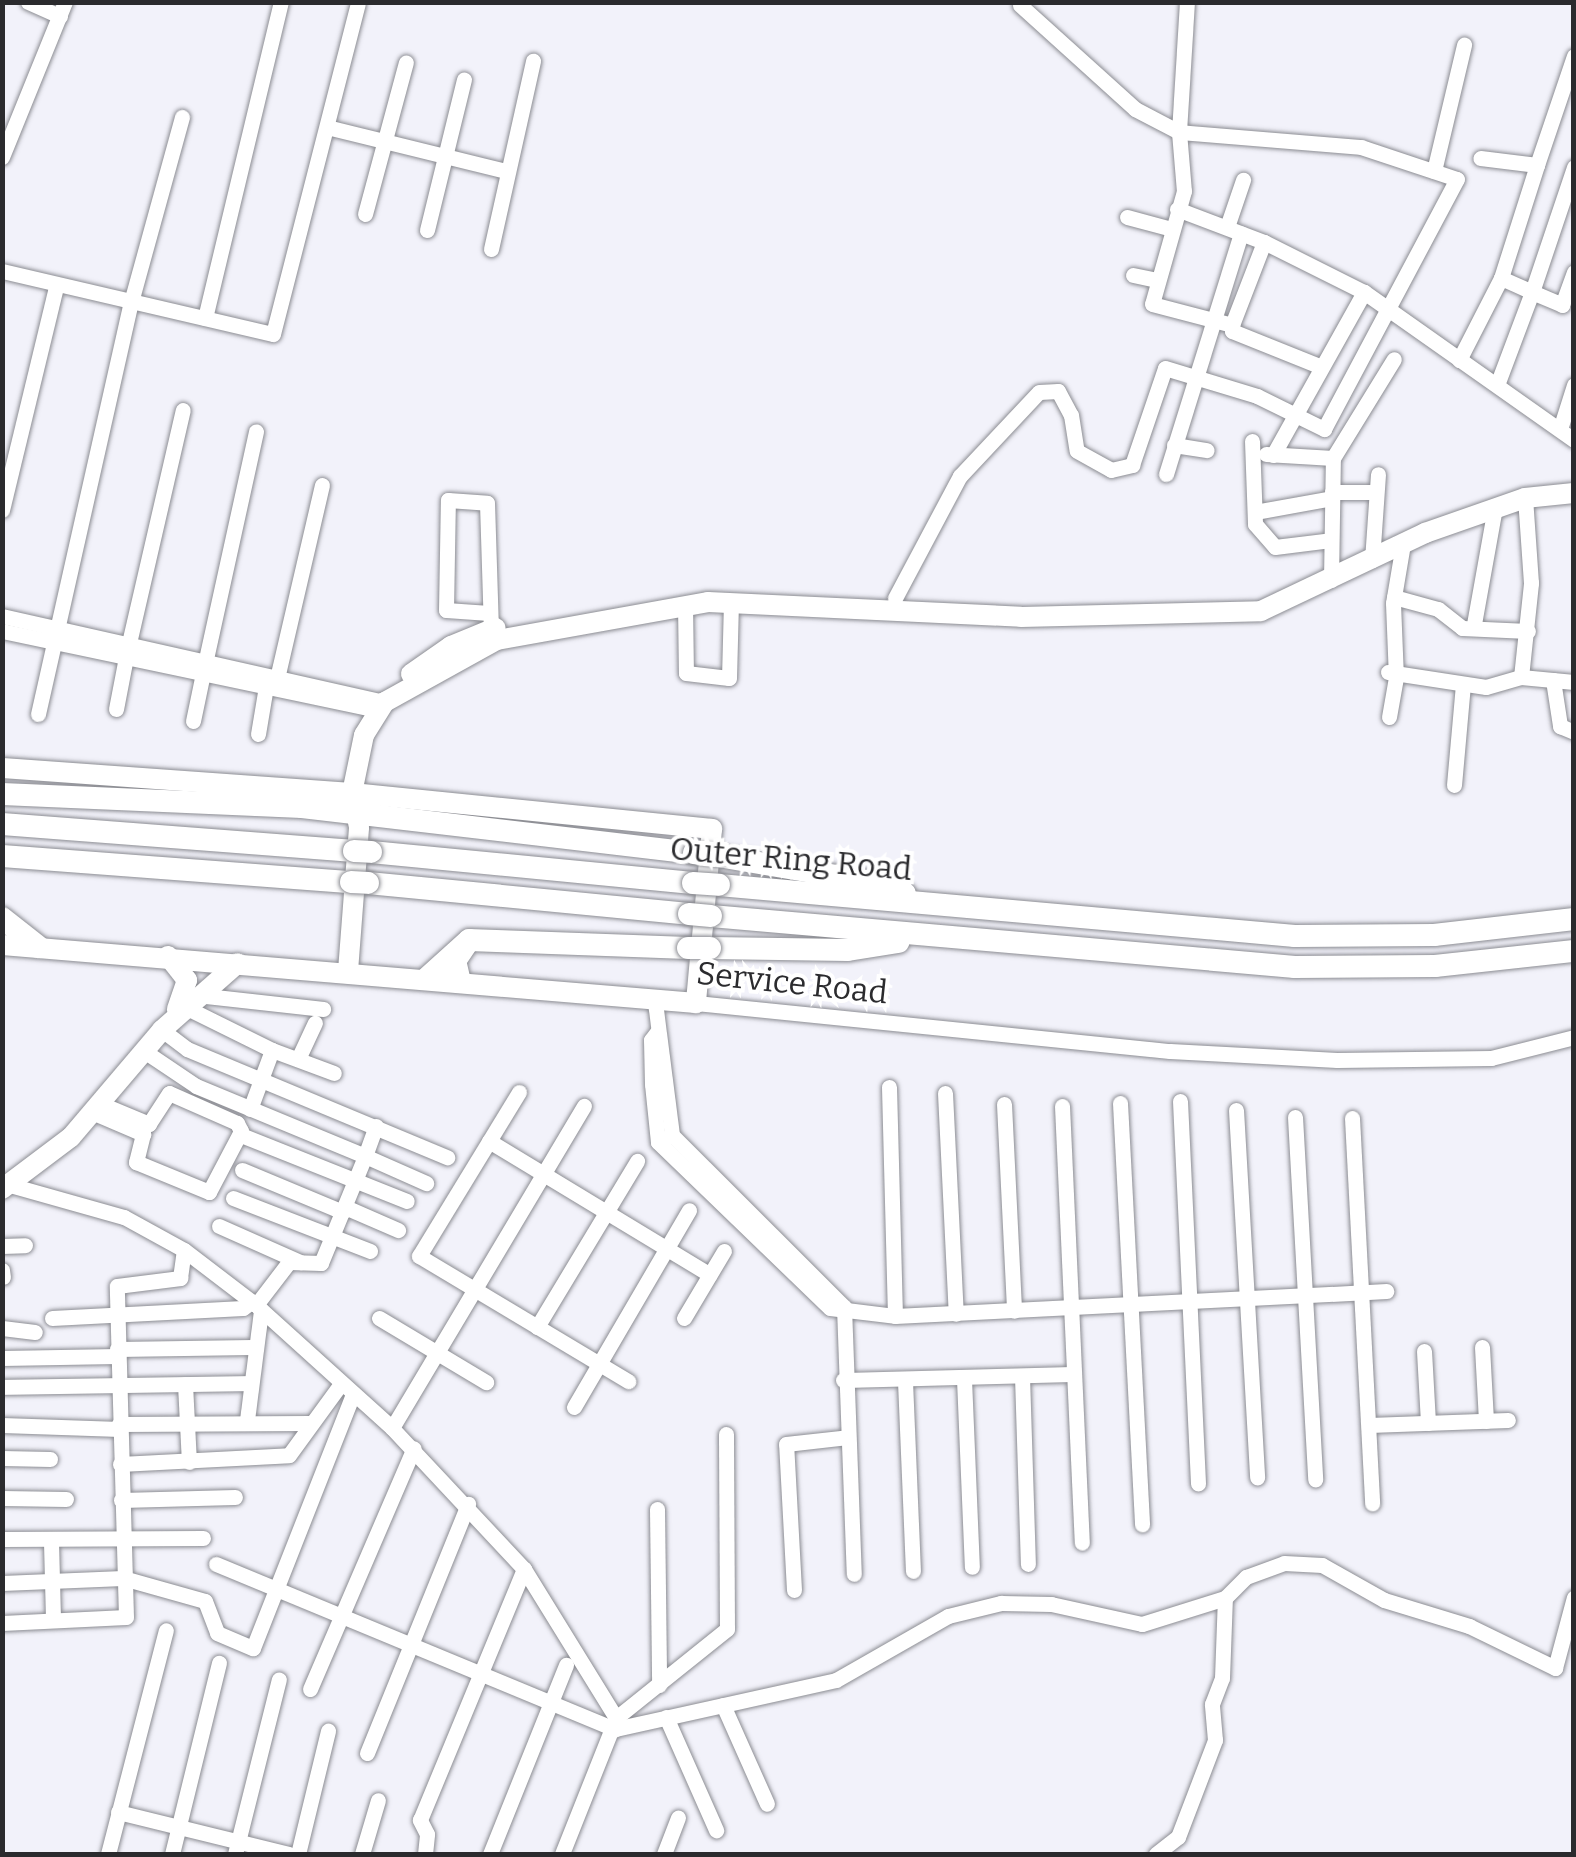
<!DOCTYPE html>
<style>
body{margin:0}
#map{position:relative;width:1576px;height:1857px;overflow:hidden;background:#f2f2fa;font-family:Bitter,serif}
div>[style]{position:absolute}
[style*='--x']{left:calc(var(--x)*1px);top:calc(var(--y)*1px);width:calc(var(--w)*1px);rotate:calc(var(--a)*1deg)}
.roads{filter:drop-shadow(0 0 2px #8b8c92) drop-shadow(0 0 2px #8b8c92)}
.minor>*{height:15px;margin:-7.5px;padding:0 7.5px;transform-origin:7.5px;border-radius:7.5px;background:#fff}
.major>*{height:20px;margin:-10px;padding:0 10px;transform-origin:10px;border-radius:10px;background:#fff}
.highway>*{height:22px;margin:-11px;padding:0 11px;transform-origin:11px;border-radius:11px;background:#fff}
.bridges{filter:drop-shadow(0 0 2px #8b8c92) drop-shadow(0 0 2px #8b8c92)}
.highway-bridge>*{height:22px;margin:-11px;padding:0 11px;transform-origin:11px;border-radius:11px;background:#fff}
span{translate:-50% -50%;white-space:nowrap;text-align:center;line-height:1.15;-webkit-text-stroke:8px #fff;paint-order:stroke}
.street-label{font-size:32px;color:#2b2b2e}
.frame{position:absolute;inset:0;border:5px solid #2b2b2e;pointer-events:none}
</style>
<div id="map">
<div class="roads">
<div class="minor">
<div style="--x:28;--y:2;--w:35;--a:24"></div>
<div style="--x:1020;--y:5;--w:155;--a:42.1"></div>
<div style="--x:1135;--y:109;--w:50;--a:27.6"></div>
<div style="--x:1179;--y:132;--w:59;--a:85.2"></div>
<div style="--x:1184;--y:191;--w:117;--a:105.8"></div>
<div style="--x:1152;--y:304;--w:83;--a:14.7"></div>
<div style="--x:1232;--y:325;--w:6;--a:90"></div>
<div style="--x:1232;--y:331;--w:94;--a:21.9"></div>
<div style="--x:327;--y:127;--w:184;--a:13.8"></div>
<div style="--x:2;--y:157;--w:167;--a:-67.9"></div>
<div style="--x:1537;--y:165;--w:115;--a:-71.3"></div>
<div style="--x:1434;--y:171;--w:130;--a:-76.6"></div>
<div style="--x:1177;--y:209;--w:93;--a:20.8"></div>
<div style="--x:1264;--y:242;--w:112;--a:26.6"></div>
<div style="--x:1364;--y:292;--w:257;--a:35.2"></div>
<div style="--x:365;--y:214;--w:157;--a:-74.9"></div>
<div style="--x:1127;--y:217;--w:42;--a:15"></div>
<div style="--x:1227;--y:227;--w:50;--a:-71.2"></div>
<div style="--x:427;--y:230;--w:155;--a:-76.2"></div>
<div style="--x:491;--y:249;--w:193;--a:-77.4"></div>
<div style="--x:2;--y:271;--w:278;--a:13.1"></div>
<div style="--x:273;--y:334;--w:341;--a:-75.6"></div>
<div style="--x:1133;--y:275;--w:25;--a:12"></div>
<div style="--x:1501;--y:278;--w:34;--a:24"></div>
<div style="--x:1532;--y:292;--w:132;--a:-71.4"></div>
<div style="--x:205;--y:318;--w:325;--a:-76.5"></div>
<div style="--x:1232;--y:325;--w:89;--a:-68.9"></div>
<div style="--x:1459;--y:360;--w:92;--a:-62.9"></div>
<div style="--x:1501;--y:278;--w:119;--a:-72.3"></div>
<div style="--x:1537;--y:165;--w:57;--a:-173"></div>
<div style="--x:1497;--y:385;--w:99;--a:-69.4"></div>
<div style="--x:1532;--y:292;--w:33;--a:23"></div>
<div style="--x:1562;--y:305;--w:35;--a:-70"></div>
<div style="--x:1561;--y:426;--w:43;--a:-72.4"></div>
<div style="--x:1252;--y:441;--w:83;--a:87.9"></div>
<div style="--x:1255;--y:524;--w:30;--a:49"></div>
<div style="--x:1275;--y:547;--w:56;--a:-7.1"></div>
<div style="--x:1174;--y:445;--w:33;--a:9"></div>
<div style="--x:1266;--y:454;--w:67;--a:3.4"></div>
<div style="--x:1273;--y:455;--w:187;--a:-60.8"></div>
<div style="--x:1166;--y:474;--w:252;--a:-72.7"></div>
<div style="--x:1332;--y:492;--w:44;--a:0"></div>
<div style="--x:2;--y:510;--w:230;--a:-76.4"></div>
<div style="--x:1255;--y:512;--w:78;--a:-10.3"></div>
<div style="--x:1372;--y:560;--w:86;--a:-86"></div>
<div style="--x:1331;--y:580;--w:122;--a:-89.1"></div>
<div style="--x:1333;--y:458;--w:116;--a:-58.4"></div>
<div style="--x:1394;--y:597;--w:46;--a:15.3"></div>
<div style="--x:1438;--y:609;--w:31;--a:38"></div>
<div style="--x:1462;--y:628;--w:66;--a:2.6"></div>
<div style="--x:895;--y:598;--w:138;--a:-62"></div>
<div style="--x:960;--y:476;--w:115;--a:-46.8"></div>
<div style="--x:1039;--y:392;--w:19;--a:-3"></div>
<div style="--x:1058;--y:391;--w:27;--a:62"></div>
<div style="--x:1071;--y:415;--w:36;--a:81"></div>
<div style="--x:1077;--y:451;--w:39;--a:29"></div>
<div style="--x:1111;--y:470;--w:22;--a:-13"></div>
<div style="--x:1132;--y:465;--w:102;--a:-71.2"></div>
<div style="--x:1165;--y:368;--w:96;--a:16.9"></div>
<div style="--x:1257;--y:396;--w:75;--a:26.2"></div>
<div style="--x:1324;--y:429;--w:283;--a:-62"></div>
<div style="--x:1457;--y:179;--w:101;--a:-161.6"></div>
<div style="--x:1361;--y:147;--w:183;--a:-175.3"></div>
<div style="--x:1179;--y:132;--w:130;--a:-86.5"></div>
<div style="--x:685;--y:604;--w:69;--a:89.2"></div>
<div style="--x:686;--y:673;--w:43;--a:6.6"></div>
<div style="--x:729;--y:678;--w:77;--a:-88.5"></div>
<div style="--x:489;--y:613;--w:43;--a:-176"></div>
<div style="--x:446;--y:610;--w:110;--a:-89"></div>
<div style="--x:448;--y:500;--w:39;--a:4"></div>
<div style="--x:487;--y:503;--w:126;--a:88.2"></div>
<div style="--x:2;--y:616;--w:393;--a:12.7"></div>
<div style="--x:1474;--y:624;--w:119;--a:-79.8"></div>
<div style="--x:2;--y:631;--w:382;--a:11.9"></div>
<div style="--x:129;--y:643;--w:239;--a:-77"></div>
<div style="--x:206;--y:659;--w:233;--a:-77.6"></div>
<div style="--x:1388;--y:672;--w:99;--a:8.7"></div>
<div style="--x:1486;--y:687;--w:36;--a:-16"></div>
<div style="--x:1521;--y:677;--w:53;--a:5.4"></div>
<div style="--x:278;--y:674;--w:194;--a:-76.9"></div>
<div style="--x:1521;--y:677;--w:95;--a:-83.9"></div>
<div style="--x:1531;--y:583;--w:85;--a:-94"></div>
<div style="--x:1553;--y:680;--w:47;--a:81.3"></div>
<div style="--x:1560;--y:726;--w:15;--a:23"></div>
<div style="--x:116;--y:709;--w:53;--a:-79.1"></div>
<div style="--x:38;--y:714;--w:422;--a:-77.3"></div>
<div style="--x:131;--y:302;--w:192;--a:-74.6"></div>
<div style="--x:1389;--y:717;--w:40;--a:-80"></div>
<div style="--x:1396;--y:678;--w:75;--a:-92.3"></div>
<div style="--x:1393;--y:603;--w:60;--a:-80.4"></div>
<div style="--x:193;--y:721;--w:49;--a:-78.2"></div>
<div style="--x:258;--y:734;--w:49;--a:-80.5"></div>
<div style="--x:1454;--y:785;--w:101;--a:-84.9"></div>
<div style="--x:197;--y:995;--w:127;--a:6.3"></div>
<div style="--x:655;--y:1002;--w:134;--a:82.7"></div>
<div style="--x:672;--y:1135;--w:243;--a:45"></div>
<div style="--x:844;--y:1307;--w:267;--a:87.9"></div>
<div style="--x:696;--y:1003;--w:476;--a:5.8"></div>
<div style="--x:1170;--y:1051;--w:167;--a:3.1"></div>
<div style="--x:1337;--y:1060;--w:154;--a:-0.7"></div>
<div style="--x:1491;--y:1058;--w:86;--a:-14.2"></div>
<div style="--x:185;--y:1007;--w:97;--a:26.3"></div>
<div style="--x:272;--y:1050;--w:63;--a:110.4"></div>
<div style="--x:162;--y:1030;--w:31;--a:37"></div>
<div style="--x:187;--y:1049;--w:282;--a:22.6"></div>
<div style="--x:657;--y:1032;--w:10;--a:127"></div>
<div style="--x:651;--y:1040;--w:44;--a:88.7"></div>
<div style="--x:652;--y:1084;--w:58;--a:84.1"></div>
<div style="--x:658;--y:1142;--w:9;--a:-27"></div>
<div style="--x:272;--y:1050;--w:66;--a:20.4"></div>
<div style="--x:144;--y:1051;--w:63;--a:33.9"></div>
<div style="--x:196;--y:1086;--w:183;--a:22.5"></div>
<div style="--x:365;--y:1156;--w:32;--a:-70"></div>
<div style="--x:298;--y:1059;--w:40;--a:-65"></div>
<div style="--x:889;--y:1087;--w:229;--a:88.5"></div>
<div style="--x:519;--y:1092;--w:192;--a:121.4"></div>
<div style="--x:419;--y:1256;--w:244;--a:30.9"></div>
<div style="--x:945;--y:1093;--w:221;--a:87.2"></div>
<div style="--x:1180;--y:1101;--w:383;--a:87.3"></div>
<div style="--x:1120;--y:1103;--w:422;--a:87"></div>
<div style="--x:1004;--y:1104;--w:207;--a:87.2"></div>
<div style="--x:1062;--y:1106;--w:437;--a:87.4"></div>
<div style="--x:1236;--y:1110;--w:368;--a:86.7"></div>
<div style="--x:92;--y:1112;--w:56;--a:23.3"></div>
<div style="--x:143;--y:1134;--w:29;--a:104"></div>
<div style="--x:136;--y:1162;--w:79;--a:22.3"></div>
<div style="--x:209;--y:1192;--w:69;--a:-62.3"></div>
<div style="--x:241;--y:1131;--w:9;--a:-117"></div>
<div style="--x:237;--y:1123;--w:74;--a:-156.2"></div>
<div style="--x:169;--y:1093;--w:37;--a:123"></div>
<div style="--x:149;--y:1124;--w:54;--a:-157.2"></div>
<div style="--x:1295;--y:1117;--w:363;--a:86.8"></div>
<div style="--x:1352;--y:1118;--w:386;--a:87"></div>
<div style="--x:246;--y:1137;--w:173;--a:21.7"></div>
<div style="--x:489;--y:1141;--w:258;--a:31.2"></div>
<div style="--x:658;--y:1142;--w:239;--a:44"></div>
<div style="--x:830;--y:1308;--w:65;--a:7"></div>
<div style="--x:895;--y:1316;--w:492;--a:-2.9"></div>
<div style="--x:242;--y:1170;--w:109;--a:22.6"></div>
<div style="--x:10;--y:1185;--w:118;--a:15.7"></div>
<div style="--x:124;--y:1217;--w:68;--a:28.8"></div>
<div style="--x:184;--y:1250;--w:91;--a:37.4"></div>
<div style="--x:256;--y:1305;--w:183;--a:42.1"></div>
<div style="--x:392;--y:1428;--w:193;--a:46.9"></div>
<div style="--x:524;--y:1569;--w:175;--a:58.3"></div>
<div style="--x:616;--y:1718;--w:146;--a:111.7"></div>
<div style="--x:233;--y:1198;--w:147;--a:21.1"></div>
<div style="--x:345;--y:1207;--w:58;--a:23.5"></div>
<div style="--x:219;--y:1226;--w:89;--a:24"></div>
<div style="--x:2;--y:1246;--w:23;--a:-2"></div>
<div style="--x:2;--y:1270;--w:7;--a:82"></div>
<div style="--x:256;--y:1305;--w:54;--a:-52.5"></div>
<div style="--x:289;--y:1262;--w:32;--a:2"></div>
<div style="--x:321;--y:1263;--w:116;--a:-67.6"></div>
<div style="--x:365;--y:1156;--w:67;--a:23.9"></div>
<div style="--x:52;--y:1318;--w:191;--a:-3"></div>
<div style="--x:243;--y:1308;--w:11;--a:-38"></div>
<div style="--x:379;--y:1318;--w:125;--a:30.9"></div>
<div style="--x:684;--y:1318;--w:78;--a:-59.2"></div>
<div style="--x:537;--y:1327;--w:194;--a:-58.9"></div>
<div style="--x:2;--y:1328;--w:33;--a:7"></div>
<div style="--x:1482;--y:1347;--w:74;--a:86.9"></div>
<div style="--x:117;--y:1349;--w:135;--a:-0.8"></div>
<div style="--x:1424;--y:1351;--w:72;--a:86.8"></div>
<div style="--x:2;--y:1358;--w:116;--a:-1"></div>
<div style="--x:1022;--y:1376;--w:188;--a:88.2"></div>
<div style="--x:964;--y:1379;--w:188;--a:87.6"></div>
<div style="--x:843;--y:1380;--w:231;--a:-1.5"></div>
<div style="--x:905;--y:1381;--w:190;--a:87.6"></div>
<div style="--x:185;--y:1384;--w:78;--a:87.1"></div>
<div style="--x:2;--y:1387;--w:245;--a:-0.9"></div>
<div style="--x:574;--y:1407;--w:228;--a:-59.7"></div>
<div style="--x:247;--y:1420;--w:111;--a:-82.7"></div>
<div style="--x:119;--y:1424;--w:191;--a:-0.3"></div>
<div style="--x:2;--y:1425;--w:118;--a:1.9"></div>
<div style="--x:1369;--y:1425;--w:139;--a:-2.1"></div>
<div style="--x:392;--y:1428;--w:375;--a:-59.2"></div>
<div style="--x:2;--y:1458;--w:48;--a:1.2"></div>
<div style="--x:120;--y:1464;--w:169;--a:-3"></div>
<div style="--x:289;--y:1455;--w:87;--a:-53.9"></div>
<div style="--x:2;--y:1498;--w:64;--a:0.9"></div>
<div style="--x:121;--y:1500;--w:114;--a:-1.5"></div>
<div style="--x:657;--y:1509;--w:176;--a:89.3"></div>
<div style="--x:2;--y:1539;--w:201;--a:-0.3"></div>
<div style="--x:51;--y:1542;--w:76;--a:88.5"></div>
<div style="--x:216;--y:1564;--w:432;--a:22.5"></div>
<div style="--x:615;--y:1729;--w:226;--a:-12.5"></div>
<div style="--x:836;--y:1680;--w:129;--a:-29.7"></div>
<div style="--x:948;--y:1616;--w:55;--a:-13.8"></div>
<div style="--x:1001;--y:1603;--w:50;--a:1.1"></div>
<div style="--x:1051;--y:1604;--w:93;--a:12.4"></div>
<div style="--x:1142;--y:1624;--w:87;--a:-17.4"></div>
<div style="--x:1225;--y:1598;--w:30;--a:-45"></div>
<div style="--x:1246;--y:1577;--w:40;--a:-20.2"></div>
<div style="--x:1284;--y:1563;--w:38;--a:3"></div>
<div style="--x:1322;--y:1565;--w:71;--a:29.4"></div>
<div style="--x:1384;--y:1600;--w:89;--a:17"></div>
<div style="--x:1469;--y:1626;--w:96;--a:26"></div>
<div style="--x:1555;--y:1668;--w:73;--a:-75"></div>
<div style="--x:2;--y:1583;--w:121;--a:-2.4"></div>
<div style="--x:123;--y:1578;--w:85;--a:15.7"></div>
<div style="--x:205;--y:1601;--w:34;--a:69"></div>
<div style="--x:217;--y:1633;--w:39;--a:23"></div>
<div style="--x:253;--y:1648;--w:270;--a:-68.5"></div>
<div style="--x:794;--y:1590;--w:146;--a:-93.1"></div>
<div style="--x:786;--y:1444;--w:62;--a:-6.4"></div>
<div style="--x:2;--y:1623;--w:124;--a:-2.8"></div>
<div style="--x:126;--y:1617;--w:331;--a:-91.6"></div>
<div style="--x:117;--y:1286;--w:64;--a:-7.2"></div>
<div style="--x:180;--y:1278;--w:28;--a:-82"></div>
<div style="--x:310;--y:1689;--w:262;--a:-66.7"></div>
<div style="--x:723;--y:1705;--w:108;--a:66"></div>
<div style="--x:666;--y:1717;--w:124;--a:66.1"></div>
<div style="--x:616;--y:1718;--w:142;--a:-38.7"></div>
<div style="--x:727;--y:1629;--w:195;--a:-90.3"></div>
<div style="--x:367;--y:1753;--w:269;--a:-67.9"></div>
<div style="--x:118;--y:1812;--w:176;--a:13.8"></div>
<div style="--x:108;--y:1854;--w:231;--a:-75.5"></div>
<div style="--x:172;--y:1854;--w:197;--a:-76.2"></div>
<div style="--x:235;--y:1854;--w:180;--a:-75.9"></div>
<div style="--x:298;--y:1854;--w:127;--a:-76.3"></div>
<div style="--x:362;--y:1854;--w:56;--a:-73.5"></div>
<div style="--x:425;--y:1854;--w:20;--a:-84"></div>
<div style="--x:427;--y:1834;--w:16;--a:-117"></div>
<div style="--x:420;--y:1820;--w:272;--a:-67.5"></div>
<div style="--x:490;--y:1854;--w:204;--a:-68.1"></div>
<div style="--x:664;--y:1854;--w:39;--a:-69"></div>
<div style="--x:1156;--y:1854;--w:28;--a:-38"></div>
<div style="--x:1178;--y:1837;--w:104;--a:-69.1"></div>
<div style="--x:1215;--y:1740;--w:36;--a:-95"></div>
<div style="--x:1212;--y:1704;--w:28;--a:-69"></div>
<div style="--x:1222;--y:1678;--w:80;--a:-87.9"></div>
</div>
<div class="major">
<div style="--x:411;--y:674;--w:49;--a:-35"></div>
<div style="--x:451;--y:646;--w:48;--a:-22.2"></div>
<div style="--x:2;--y:768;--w:351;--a:4.1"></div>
<div style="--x:352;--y:793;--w:362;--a:5.7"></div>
<div style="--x:712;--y:829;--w:175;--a:95.3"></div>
<div style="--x:696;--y:1003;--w:696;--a:-175.22"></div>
<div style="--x:168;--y:956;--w:31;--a:52"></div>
<div style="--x:187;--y:980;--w:31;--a:109"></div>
<div style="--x:348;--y:971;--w:144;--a:-85.6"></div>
<div style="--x:359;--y:827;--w:35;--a:-102"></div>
<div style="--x:352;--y:793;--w:59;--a:-78.3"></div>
<div style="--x:364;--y:735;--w:39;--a:-58"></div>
<div style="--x:385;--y:702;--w:128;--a:-29"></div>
<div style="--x:497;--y:640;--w:214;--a:-10.2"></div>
<div style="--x:708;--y:602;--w:313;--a:2.7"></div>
<div style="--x:1021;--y:617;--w:240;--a:-1.4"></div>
<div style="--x:1261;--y:611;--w:182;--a:-25.4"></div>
<div style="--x:1425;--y:533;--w:106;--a:-19.3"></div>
<div style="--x:1525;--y:498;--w:49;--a:-5.8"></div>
<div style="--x:2;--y:1189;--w:86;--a:-37"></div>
<div style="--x:71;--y:1137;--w:140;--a:-49.6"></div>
<div style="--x:162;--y:1030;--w:101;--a:-41.4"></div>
</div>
<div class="highway">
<div style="--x:2;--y:794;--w:300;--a:2.5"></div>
<div style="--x:302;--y:807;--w:395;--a:6.7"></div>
<div style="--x:2;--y:824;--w:353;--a:4.4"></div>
<div style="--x:371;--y:852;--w:323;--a:5.5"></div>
<div style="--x:2;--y:856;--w:350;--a:4.3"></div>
<div style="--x:718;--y:856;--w:155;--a:9.6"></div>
<div style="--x:871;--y:882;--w:36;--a:19"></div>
<div style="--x:368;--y:883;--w:322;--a:5.5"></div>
<div style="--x:719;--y:885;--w:578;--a:5.06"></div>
<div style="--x:1295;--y:936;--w:139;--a:-0.4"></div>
<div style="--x:1434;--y:935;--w:141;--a:-6.5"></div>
<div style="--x:711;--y:916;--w:586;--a:4.99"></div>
<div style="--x:1295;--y:967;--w:140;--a:-0.4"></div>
<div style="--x:1435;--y:966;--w:140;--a:-6.2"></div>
<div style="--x:2;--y:918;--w:47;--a:38.1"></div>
<div style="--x:710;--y:948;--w:138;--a:0.8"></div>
<div style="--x:848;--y:950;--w:51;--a:-9.1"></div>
<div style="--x:426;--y:979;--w:58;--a:-42.2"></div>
<div style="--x:469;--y:940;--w:219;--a:2.1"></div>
<div style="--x:460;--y:982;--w:22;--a:-103"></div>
<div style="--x:455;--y:961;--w:22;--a:-56"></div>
</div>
</div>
<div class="bridges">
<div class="highway-bridge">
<div style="--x:354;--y:851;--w:17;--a:3"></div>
<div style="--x:694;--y:853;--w:24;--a:7"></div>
<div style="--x:351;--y:882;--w:17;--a:3"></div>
<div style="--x:693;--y:883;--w:26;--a:4"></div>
<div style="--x:689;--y:914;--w:22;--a:5"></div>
<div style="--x:688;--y:948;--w:22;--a:0"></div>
</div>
</div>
<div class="street-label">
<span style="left:791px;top:859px;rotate:5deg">Outer Ring Road</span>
<span style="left:792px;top:983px;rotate:6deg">Service Road</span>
</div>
<div class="frame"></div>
</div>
